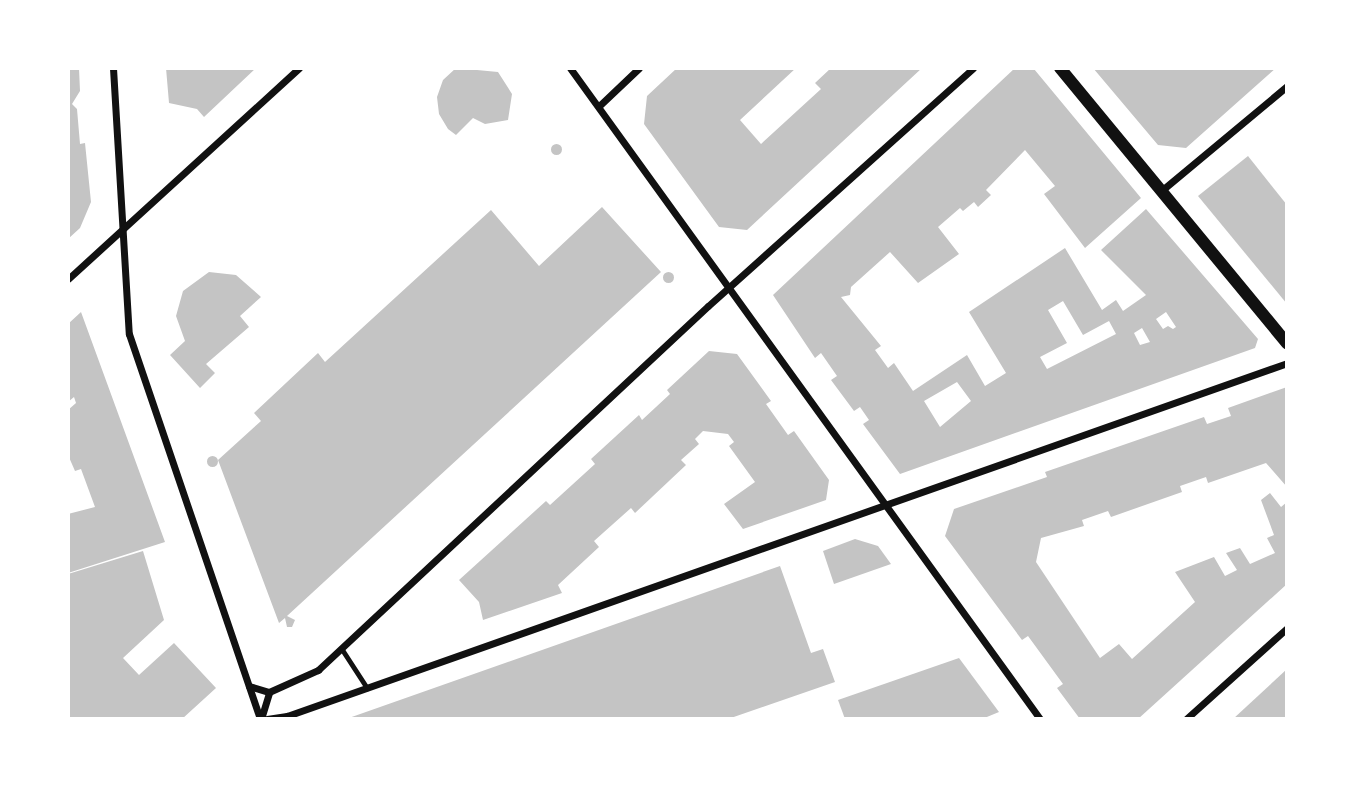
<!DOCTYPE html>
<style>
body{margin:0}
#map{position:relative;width:1355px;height:787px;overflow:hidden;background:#fff;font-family:Roboto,sans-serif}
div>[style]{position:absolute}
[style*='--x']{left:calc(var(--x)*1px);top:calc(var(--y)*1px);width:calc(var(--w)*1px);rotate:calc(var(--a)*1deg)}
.building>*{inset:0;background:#c4c4c4}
.round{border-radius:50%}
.service>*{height:5px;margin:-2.5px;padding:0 2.5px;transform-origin:2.5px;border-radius:2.5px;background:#111}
.minor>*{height:7px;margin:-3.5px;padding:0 3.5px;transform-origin:3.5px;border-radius:3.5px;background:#111}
.tertiary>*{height:12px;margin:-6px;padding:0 6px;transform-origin:6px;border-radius:6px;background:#111}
span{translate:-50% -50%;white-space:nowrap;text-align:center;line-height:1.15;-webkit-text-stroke:5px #fff;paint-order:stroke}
.frame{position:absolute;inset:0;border:70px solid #fff;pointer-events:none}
</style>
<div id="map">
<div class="building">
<div style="clip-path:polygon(68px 68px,79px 68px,80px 91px,72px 104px,77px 109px,80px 144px,85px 143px,91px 202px,80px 228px,68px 239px)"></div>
<div style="clip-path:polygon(166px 68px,256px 68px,204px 117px,197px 109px,169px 103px)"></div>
<div style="clip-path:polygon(456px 68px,498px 72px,512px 94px,508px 120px,485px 124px,473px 118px,456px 135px,448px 129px,439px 114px,437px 97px,443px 80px)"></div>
<div style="clip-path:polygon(677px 68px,796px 68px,740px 120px,761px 144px,821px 89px,815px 83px,831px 68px,922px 68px,747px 230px,719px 227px,644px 124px,647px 96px)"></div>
<div style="clip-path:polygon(evenodd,1015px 68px,1034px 69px,1141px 198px,1085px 248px,1044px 194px,1055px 186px,1025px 150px,986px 190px,991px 195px,978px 207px,974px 202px,963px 211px,960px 208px,938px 227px,959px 254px,918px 283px,890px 252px,851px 287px,850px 295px,841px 297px,881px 346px,875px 350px,888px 368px,894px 363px,913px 391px,967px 355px,985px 386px,1006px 373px,969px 312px,1065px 248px,1102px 310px,1116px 300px,1123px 311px,1146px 295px,1101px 250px,1146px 209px,1258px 339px,1255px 348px,900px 474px,863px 424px,869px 420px,860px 407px,854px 411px,831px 380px,837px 376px,821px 353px,815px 358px,773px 295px,1015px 68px,1063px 301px,1083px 335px,1109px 321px,1116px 334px,1047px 369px,1040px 357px,1067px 343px,1048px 310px,1063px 301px,1015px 68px,1166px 312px,1176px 327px,1173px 329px,1168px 326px,1163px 329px,1156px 319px,1166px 312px,1015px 68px,1142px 328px,1150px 342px,1140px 345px,1134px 333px,1142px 328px,1015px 68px,957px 382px,971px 401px,940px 427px,924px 401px,957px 382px)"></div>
<div style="clip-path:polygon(1093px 68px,1185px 70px,1276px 68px,1186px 148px,1158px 145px)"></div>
<div class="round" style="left:550.5px;top:143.5px;width:11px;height:11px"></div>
<div style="clip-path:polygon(1248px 156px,1287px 205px,1287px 304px,1198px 196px)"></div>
<div style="clip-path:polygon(602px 207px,661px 272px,287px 616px,295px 620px,292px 627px,287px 627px,285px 618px,279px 623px,218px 460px,261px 421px,254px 413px,318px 353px,325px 362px,491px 210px,539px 266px)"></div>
<div class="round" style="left:662.5px;top:271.5px;width:11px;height:11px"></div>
<div style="clip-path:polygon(209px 272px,236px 275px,261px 297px,240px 316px,249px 327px,206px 364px,215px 373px,200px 388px,170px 355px,185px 341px,176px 316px,183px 291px)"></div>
<div style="clip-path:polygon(81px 312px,165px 542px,68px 573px,68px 514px,95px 507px,81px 469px,75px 471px,68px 455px,68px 410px,76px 403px,74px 397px,68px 402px,68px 324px)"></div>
<div style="clip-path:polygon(709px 351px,737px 354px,771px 401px,766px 404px,788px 435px,794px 431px,829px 480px,826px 500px,743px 529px,724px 504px,755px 482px,729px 446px,734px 442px,728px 434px,703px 431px,695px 439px,699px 444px,681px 460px,686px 465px,635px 513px,631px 508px,594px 541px,599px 547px,558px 585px,562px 593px,483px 620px,479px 602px,459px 580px,546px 501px,550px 505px,595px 464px,591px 459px,639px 415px,642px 420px,670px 394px,667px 390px)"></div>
<div style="clip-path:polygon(1287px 387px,1287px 487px,1266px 463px,1208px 483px,1206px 477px,1180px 486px,1182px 492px,1111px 517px,1108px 511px,1082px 520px,1084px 526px,1041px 538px,1036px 562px,1100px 658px,1119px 644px,1132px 659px,1195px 602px,1175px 572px,1214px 557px,1225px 576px,1237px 570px,1226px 553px,1240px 548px,1250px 564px,1275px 553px,1267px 538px,1274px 535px,1261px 500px,1270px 493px,1281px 507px,1287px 502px,1287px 584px,1138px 719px,1080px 719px,1057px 688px,1063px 684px,1028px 636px,1022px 640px,945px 536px,954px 509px,1047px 477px,1045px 472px,1204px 417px,1207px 424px,1231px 416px,1228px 408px)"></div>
<div class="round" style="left:206.5px;top:455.5px;width:11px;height:11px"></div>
<div style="clip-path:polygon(855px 539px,878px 546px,891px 564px,834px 584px,823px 551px)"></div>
<div style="clip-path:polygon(143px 551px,164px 620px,123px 658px,139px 675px,174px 643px,216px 688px,182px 719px,68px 719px,68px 574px)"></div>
<div style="clip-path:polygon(780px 566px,811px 653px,823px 649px,835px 682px,728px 719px,346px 719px)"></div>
<div style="clip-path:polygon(959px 658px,999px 712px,982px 719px,845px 719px,838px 700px)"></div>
<div style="clip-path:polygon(1287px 669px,1287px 719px,1233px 719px)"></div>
</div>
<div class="service">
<div style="--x:341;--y:648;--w:48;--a:57"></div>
</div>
<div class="minor">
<div style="--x:113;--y:68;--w:266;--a:86.6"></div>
<div style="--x:129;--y:334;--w:406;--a:71.2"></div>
<div style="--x:570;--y:68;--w:803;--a:54.17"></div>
<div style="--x:599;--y:106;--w:55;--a:-43.5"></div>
<div style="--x:1161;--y:191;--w:164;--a:-39.8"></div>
<div style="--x:68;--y:279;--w:313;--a:-42.4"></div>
<div style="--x:249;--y:686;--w:21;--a:17"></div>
<div style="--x:261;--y:719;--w:28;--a:-73"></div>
<div style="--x:269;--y:692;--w:54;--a:-24.2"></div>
<div style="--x:318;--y:670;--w:533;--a:-43.03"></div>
<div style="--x:708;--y:306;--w:356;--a:-41.9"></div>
<div style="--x:267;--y:719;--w:20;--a:-9"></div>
<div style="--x:287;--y:716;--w:1060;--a:-19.44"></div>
<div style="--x:1186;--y:719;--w:136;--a:-42"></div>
</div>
<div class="tertiary">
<div style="--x:1060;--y:68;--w:357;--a:50.5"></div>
</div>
<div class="frame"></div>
</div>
